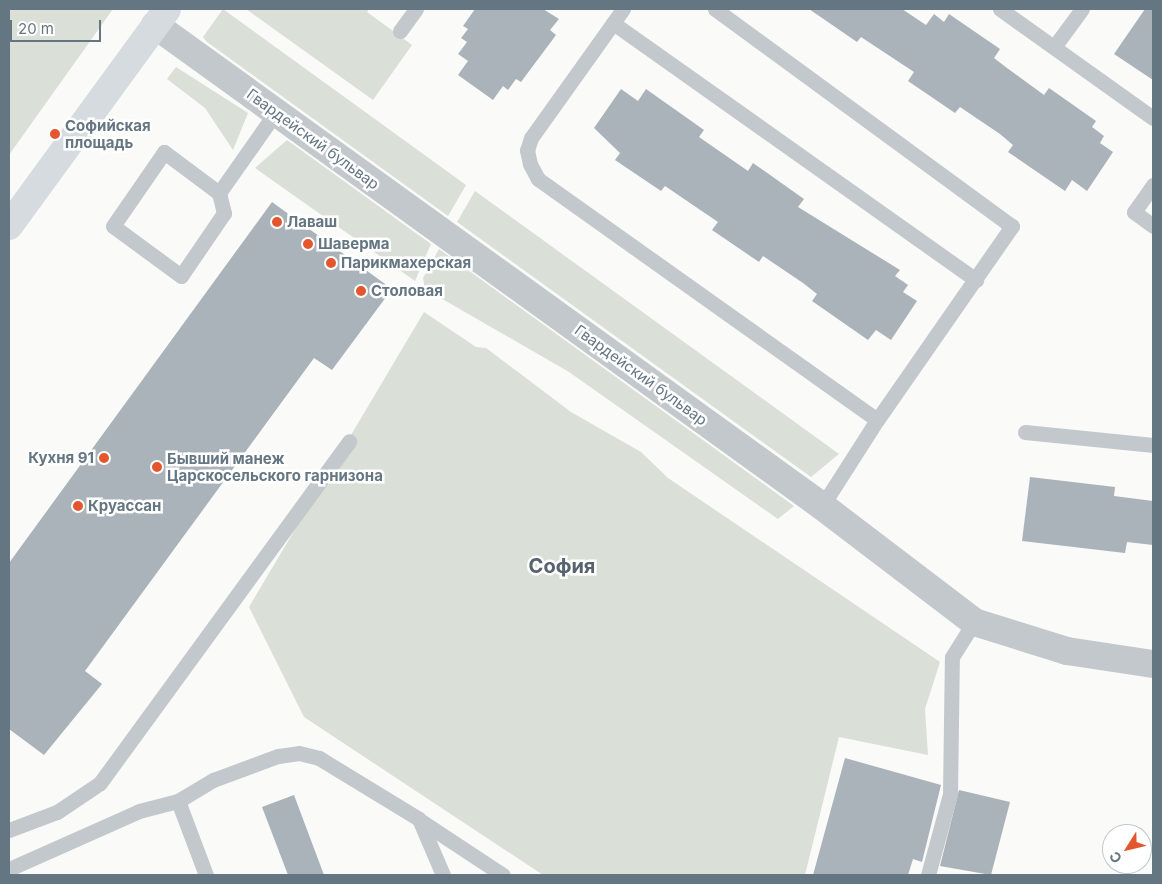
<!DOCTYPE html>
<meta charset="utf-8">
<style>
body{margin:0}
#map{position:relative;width:1162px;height:884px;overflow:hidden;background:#fafaf8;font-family:Inter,sans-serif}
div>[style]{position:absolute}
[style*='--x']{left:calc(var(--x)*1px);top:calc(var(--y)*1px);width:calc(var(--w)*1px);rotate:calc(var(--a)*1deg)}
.green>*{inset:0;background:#dadfd7}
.building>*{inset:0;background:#aab3b9}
.lane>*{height:15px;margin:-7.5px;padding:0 7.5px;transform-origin:7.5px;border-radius:7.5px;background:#c3c8cc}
.street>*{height:28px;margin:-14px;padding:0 14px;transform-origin:14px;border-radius:14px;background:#c3c8cc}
.secondary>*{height:28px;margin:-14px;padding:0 14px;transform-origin:14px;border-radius:14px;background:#d6dbdf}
.dots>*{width:14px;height:14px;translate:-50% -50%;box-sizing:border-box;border:2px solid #fff;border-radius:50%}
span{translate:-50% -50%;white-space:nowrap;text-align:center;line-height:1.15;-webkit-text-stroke:5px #fff;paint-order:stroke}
.poi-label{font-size:15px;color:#657683;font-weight:700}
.left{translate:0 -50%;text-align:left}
.right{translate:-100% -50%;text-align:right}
.street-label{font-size:15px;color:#657683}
.district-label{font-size:20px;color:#57646e;font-weight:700}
.frame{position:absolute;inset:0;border:10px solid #657683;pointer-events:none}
.north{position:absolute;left:1102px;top:824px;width:50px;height:50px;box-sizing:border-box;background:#fff;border:1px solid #c1c8cd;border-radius:50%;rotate:234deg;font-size:14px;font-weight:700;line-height:20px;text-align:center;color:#657683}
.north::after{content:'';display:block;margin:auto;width:18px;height:22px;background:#e4572e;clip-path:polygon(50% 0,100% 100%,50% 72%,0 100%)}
.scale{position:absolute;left:10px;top:20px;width:91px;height:22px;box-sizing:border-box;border:2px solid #657683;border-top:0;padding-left:6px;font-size:15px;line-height:18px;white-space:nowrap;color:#657683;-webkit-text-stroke:4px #fff;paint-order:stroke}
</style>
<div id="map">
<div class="green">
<div style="clip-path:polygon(9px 9px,113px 9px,9px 155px)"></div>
<div style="clip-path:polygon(223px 9px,466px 185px,448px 216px,207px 42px,203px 37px)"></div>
<div style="clip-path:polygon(246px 9px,369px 9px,367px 12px,412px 45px,373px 100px)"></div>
<div style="clip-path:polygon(176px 67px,248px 113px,233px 150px,205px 108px,167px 79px)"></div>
<div style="clip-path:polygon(287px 140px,431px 244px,415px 281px,255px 168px)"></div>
<div style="clip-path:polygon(475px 191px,839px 454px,811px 477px,457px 222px)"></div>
<div style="clip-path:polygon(439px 249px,707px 443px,794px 506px,778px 519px,569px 372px,425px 289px,423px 278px)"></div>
<div style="clip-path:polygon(424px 312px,476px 347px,486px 348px,571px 412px,641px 452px,668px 478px,940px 662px,925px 709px,928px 755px,839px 737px,805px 875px,543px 875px,304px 717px,249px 607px)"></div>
</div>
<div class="building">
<div style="clip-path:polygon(475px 9px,543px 9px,559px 19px,550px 30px,556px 35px,521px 82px,516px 79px,508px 90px,503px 86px,493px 100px,458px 75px,468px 61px,458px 54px,467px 42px,461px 38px,468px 29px,463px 26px)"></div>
<div style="clip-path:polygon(809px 9px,902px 9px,926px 25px,934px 14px,944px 22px,949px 14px,1000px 49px,994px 58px,1007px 68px,1044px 95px,1049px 88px,1096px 121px,1092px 127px,1104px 136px,1100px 143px,1113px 152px,1087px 191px,1072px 180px,1065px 191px,1008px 152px,1013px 145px,1000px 134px,960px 107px,955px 113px,908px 81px,914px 72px,861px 37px,857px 42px)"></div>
<div style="clip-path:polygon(1145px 9px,1153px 9px,1153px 80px,1114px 54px)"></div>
<div style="clip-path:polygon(621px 89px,638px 101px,646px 89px,704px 130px,699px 137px,748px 171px,753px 163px,804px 199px,798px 207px,900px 270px,895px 276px,908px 285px,903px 292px,917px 301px,891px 340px,876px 330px,868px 340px,812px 301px,817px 294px,803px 283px,763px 256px,759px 262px,712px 230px,718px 222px,665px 186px,661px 191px,615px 160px,620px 153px,594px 128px)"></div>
<div style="clip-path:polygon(272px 202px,392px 289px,332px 370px,314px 358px,85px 671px,102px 684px,44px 755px,9px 729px,9px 563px)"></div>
<div style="clip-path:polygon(1030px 477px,1115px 487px,1114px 496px,1153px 501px,1153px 545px,1127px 542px,1125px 553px,1022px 541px)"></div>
<div style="clip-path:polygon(845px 758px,941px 785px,922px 862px,913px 859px,908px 875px,813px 875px)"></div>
<div style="clip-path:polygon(959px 790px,1010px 802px,991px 875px,940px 866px)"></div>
<div style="clip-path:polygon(294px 795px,324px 875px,288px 875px,262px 807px)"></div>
</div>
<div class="lane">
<div style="--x:623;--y:9;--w:158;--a:125.5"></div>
<div style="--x:531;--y:138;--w:13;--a:108"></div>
<div style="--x:527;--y:150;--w:14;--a:78"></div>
<div style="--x:530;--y:164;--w:17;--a:62"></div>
<div style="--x:538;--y:179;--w:416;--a:35.4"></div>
<div style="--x:877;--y:420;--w:102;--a:122.6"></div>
<div style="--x:715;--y:9;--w:368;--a:36.2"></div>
<div style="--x:1012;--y:226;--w:236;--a:124.8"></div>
<div style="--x:1000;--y:9;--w:188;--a:35.5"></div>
<div style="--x:613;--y:23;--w:445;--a:35.3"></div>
<div style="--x:400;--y:31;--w:27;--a:-54"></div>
<div style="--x:1054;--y:47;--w:47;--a:-53.6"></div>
<div style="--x:1153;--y:185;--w:33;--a:125"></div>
<div style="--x:1134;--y:212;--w:24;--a:36"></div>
<div style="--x:219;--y:193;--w:21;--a:76"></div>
<div style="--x:224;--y:213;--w:76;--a:124.3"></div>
<div style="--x:181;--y:276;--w:84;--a:-143.7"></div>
<div style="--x:113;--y:226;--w:90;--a:-55.4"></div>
<div style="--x:164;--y:152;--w:69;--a:36.7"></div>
<div style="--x:219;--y:193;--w:99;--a:-54.9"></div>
<div style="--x:1025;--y:432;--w:129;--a:5.8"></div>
<div style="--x:178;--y:801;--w:41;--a:-31"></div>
<div style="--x:213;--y:780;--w:69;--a:-20.3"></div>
<div style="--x:278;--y:756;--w:21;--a:-8"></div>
<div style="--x:299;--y:753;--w:21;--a:14"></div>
<div style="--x:319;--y:758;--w:117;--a:31.4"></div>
<div style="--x:419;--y:819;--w:61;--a:66.8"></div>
<div style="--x:421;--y:821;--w:98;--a:33.4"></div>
<div style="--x:9;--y:830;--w:51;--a:-20.6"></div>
<div style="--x:57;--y:812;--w:52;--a:-34"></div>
<div style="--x:100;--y:783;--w:423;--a:-53.9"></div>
<div style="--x:9;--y:869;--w:142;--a:-24"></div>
<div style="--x:139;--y:811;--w:40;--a:-14.4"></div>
<div style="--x:178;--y:801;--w:79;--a:69.3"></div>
<div style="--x:928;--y:875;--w:84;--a:-74.8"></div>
<div style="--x:950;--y:794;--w:137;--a:-89.2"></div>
<div style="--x:952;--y:657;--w:41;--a:-57.8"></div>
</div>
<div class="street">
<div style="--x:155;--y:25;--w:822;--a:35.8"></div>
<div style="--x:822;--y:506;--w:191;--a:37.3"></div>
<div style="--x:974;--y:622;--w:97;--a:17.3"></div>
<div style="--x:1067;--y:651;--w:87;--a:8.6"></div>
</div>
<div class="secondary">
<div style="--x:9;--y:226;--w:268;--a:-53.9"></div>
</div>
<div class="dots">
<div style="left:55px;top:134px;background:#e4572e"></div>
<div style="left:277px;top:222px;background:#e4572e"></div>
<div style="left:308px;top:244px;background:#e4572e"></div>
<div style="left:331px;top:263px;background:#e4572e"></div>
<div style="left:361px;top:291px;background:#e4572e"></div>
<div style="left:104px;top:458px;background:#e4572e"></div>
<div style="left:157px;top:467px;background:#e4572e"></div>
<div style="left:78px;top:506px;background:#e4572e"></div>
</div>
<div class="poi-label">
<span class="left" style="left:65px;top:134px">Софийская<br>площадь</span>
<span class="left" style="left:287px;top:222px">Лаваш</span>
<span class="left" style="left:318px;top:244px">Шаверма</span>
<span class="left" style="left:341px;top:263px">Парикмахерская</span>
<span class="left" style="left:371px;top:291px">Столовая</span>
<span class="right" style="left:94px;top:458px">Кухня 91</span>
<span class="left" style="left:167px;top:467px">Бывший манеж<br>Царскосельского гарнизона</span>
<span class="left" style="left:88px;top:506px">Круассан</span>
</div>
<div class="street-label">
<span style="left:313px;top:139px;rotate:36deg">Гвардейский бульвар</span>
<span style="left:641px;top:375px;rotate:36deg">Гвардейский бульвар</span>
</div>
<div class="district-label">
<span style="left:562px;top:566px">София</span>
</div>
<div class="frame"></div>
<div class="north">С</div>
<div class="scale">20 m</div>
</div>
